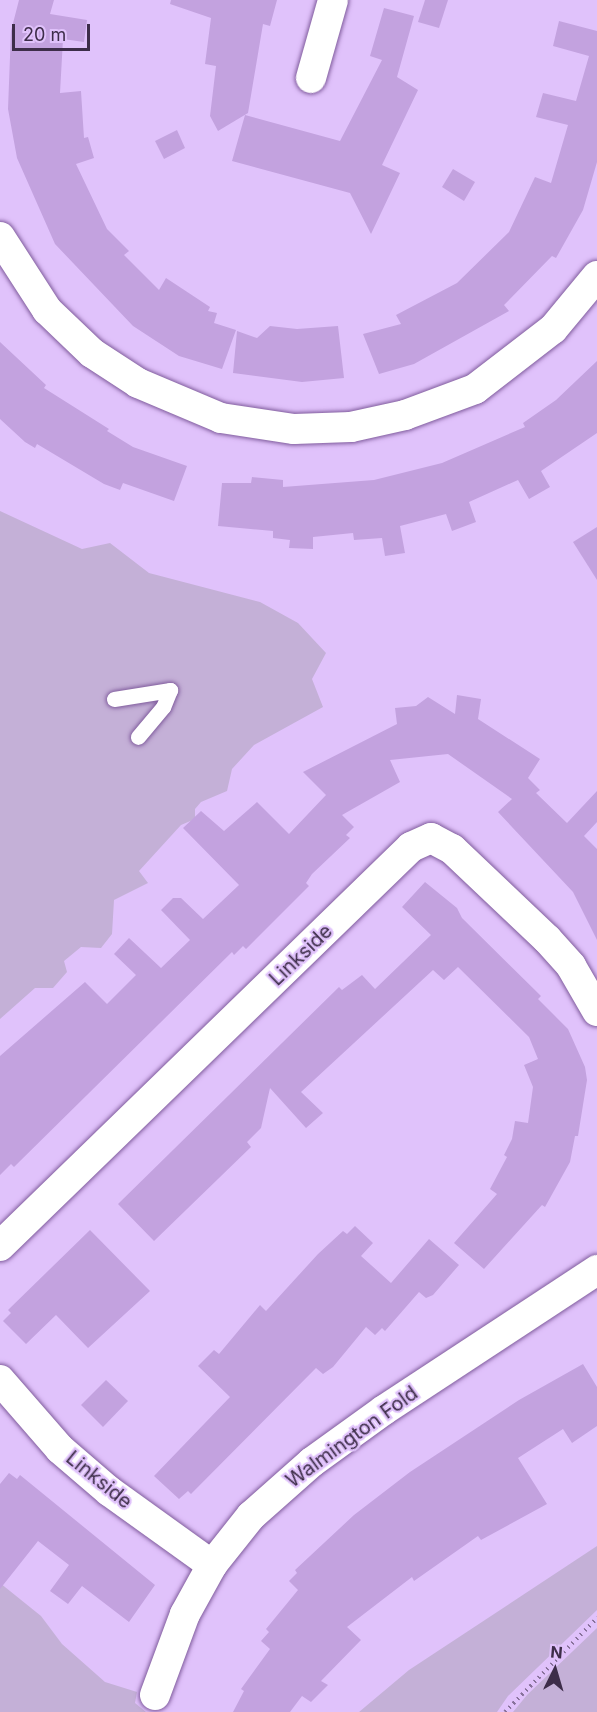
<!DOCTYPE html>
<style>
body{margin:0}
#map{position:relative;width:597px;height:1712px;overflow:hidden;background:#e0c2fb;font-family:Inter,sans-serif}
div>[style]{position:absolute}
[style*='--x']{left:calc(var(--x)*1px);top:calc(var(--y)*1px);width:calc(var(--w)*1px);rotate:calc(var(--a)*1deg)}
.green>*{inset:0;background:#c4b0d7}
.building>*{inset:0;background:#c3a2df}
.path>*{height:4px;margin-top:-2px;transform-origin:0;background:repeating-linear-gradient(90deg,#88729b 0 1.5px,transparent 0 6px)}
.roads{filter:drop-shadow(0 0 2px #805c9d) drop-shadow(0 0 2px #805c9d)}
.service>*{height:15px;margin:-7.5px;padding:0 7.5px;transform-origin:7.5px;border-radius:7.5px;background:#fff}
.minor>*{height:30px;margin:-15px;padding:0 15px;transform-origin:15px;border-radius:15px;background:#fff}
span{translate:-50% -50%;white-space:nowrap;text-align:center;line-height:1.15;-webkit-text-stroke:4.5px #e0c2fb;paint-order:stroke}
.street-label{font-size:20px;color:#3d2d49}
.north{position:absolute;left:525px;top:1640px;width:60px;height:60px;-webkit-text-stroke:4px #e0c2fb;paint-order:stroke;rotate:5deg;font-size:16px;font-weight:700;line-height:24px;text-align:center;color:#3d2d49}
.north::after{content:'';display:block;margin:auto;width:21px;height:27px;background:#3d2d49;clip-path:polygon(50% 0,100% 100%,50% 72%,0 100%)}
.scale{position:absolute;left:12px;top:24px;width:78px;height:27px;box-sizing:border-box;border:3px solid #3d2d49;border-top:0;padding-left:8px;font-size:18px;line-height:21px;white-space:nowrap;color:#3d2d49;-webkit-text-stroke:4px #e0c2fb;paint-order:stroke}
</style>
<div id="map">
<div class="green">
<div style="clip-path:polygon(0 511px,82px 549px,110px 543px,149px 573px,260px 602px,298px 623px,326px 653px,312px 679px,323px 707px,254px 745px,232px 769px,227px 791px,201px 802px,195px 809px,195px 819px,181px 825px,139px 871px,148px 883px,114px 900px,112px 934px,101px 948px,81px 947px,64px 961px,67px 972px,53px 988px,35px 988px,0 1019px)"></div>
<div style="clip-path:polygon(597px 1546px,597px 1610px,508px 1696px,497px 1712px,359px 1712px,409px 1670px)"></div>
<div style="clip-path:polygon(0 1583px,41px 1616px,62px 1644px,105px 1682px,137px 1692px,135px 1703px,146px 1712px,0 1712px)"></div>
<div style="clip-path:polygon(597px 1628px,597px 1712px,513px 1712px,527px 1695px)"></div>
</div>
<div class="building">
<div style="clip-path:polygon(19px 0,54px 0,50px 14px,87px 20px,84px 42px,63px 39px,60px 93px,81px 91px,84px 138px,88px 137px,94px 158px,76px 164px,107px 229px,129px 251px,124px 255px,159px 290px,166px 278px,210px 307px,208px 311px,217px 313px,214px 323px,236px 330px,222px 369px,179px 356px,133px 326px,55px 244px,17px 158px,8px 109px,11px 31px)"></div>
<div style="clip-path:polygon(171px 0,277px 0,270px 26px,263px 24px,248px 113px,218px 131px,210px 116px,216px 66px,205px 64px,211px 18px,170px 4px)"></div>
<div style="clip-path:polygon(425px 0,448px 0,439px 28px,418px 22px)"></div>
<div style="clip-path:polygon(384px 8px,414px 16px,397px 77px,418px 90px,382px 165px,400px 173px,371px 234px,350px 193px,232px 161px,245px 115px,340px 141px,382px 60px,370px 56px)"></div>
<div style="clip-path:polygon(559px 21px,597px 31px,597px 162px,583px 210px,556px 258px,552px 256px,504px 305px,509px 311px,414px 364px,379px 374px,363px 334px,401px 324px,396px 315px,457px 283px,509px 232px,535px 177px,551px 183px,568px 125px,536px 117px,543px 93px,576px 101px,589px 56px,553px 46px)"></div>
<div style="clip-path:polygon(177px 130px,185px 148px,164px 159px,155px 141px)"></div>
<div style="clip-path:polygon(453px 169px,475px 182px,464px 201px,442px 187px)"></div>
<div style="clip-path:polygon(270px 326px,297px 329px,338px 326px,344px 378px,302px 382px,233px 373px,237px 331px,257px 338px)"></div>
<div style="clip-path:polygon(0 342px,46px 385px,44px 388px,109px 429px,107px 431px,133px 447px,187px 466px,174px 501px,123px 483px,120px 490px,104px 484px,37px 444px,35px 448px,25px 442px,0 419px)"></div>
<div style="clip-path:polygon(597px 361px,597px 433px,541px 471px,550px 487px,529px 499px,518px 480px,469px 502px,476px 522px,452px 531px,446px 514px,400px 526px,405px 553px,385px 556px,382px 538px,354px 540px,353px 533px,313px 537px,313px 549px,289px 548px,290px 540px,273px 538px,273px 531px,218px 526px,222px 483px,251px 483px,252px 477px,283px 480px,283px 487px,374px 480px,442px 463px,525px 427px,523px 423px,556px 400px)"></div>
<div style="clip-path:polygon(597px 527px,597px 580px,573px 542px)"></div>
<div style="clip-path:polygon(457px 695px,481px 699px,478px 719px,540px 759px,528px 778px,540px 790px,536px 793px,567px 823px,597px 791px,597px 822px,584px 836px,597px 849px,597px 940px,573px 892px,498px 812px,512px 799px,448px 754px,390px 760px,400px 782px,342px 815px,354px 827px,346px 835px,350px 838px,312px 874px,306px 883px,309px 886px,246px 949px,243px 946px,234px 955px,232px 952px,14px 1167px,11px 1164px,0 1175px,0 1056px,85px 982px,107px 1004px,136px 975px,114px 954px,129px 938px,161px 968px,190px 940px,161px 910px,173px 898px,181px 898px,203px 919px,239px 885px,183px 828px,201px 811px,224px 831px,257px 802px,289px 834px,326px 795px,303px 772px,397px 724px,395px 708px,416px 706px,428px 697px,455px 714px)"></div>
<div style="clip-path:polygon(425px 882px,457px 908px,462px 918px,541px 996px,538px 999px,568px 1029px,585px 1067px,587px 1080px,578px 1136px,575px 1136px,570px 1162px,545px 1207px,542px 1205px,484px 1269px,454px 1243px,497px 1194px,490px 1189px,507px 1157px,504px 1155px,512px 1139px,515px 1121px,528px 1123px,533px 1087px,524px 1065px,538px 1059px,529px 1037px,458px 967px,444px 980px,433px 970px,301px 1092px,323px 1113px,306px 1128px,270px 1088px,261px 1128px,247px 1142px,251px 1147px,154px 1241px,118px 1204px,339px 987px,342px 990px,362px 975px,375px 989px,431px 935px,402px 907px)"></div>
<div style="clip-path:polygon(355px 1226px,373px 1243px,361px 1256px,391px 1283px,429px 1239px,459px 1265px,433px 1295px,426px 1298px,419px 1292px,385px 1331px,382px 1328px,375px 1335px,366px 1327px,333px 1367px,323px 1374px,316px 1368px,191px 1494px,188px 1491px,179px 1499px,154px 1476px,230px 1397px,198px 1366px,214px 1350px,219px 1354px,260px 1305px,266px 1311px,318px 1254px,343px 1231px,347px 1234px)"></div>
<div style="clip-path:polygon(90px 1230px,150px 1291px,88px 1348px,56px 1315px,26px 1344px,3px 1321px,11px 1313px,8px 1310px)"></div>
<div style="clip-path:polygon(583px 1364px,597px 1387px,597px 1426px,572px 1443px,563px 1429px,518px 1458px,547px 1504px,481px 1540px,478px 1536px,414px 1581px,412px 1577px,347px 1627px,361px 1640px,321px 1681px,328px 1685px,311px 1702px,302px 1696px,290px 1712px,233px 1712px,244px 1691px,241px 1689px,270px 1649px,261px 1641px,269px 1632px,266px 1629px,298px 1590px,289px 1581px,297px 1573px,295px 1570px,354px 1515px,410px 1472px,519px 1400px)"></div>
<div style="clip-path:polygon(106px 1380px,128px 1401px,103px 1427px,81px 1405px)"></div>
<div style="clip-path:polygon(9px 1473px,17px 1479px,20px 1475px,155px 1585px,129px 1622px,82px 1586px,68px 1604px,50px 1591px,69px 1565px,38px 1541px,0 1589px,0 1484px)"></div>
</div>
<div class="path">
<div style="--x:505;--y:1712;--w:132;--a:-45.6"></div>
</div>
<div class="roads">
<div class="service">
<div style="--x:114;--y:699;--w:57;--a:-9.1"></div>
<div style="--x:170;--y:690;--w:18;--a:112"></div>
<div style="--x:163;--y:707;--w:39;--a:130"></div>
</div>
<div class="minor">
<div style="--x:311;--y:78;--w:81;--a:-74.2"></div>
<div style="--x:0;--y:237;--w:87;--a:57.2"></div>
<div style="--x:47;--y:310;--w:62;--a:43.7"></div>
<div style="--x:92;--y:353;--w:55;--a:33.1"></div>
<div style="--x:138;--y:383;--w:90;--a:22.9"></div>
<div style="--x:221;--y:418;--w:74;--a:8.6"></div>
<div style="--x:294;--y:429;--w:57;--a:-2"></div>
<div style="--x:351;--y:427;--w:55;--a:-12.5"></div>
<div style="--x:405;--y:415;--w:75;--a:-20.4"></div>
<div style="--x:475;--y:389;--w:98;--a:-37.6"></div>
<div style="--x:553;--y:329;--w:69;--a:-50.3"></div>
<div style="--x:0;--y:1246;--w:573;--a:-44.15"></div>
<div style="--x:411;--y:847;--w:22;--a:-24"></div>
<div style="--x:431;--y:838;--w:24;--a:28"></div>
<div style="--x:452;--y:849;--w:131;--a:43.5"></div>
<div style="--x:547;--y:939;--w:36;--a:48"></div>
<div style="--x:571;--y:966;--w:52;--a:60"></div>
<div style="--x:0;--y:1380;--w:91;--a:49"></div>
<div style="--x:60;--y:1449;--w:65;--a:40.6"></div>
<div style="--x:109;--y:1491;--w:127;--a:35.7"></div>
<div style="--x:155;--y:1695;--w:86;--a:-69.7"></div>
<div style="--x:185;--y:1614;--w:56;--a:-61.1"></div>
<div style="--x:212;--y:1565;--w:63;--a:-51.5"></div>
<div style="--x:251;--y:1516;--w:81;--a:-41.5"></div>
<div style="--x:312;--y:1462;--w:89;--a:-35.8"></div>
<div style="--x:384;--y:1410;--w:255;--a:-33.3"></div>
</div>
</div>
<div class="street-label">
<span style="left:301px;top:955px;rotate:-44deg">Linkside</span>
<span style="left:352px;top:1437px;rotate:-36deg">Walmington Fold</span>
<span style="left:99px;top:1480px;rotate:39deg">Linkside</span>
</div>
<div class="north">N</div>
<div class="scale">20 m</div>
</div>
